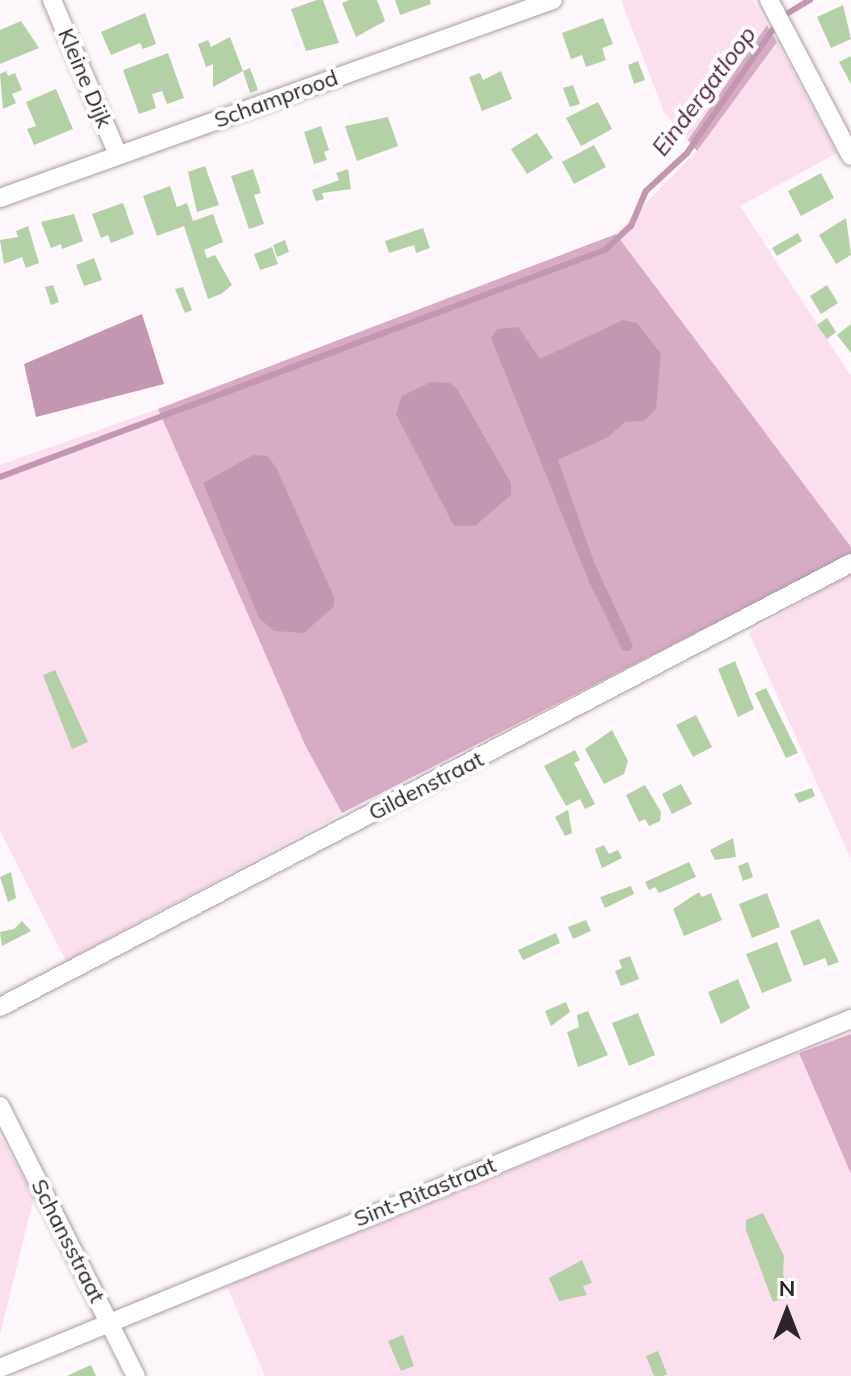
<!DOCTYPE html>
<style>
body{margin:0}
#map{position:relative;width:851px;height:1376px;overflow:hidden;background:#fdf6fa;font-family:Mulish,sans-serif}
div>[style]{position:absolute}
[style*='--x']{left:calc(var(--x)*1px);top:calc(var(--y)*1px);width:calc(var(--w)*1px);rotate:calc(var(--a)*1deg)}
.green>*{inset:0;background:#fbdfee}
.forest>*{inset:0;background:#d8abc5}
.water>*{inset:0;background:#c397b1}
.stream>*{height:6px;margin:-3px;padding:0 3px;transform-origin:3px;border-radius:3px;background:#c397b1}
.building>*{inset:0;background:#b4d0a7}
.roads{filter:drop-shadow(0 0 2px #ad9ca5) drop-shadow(0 0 2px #ad9ca5)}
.minor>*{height:18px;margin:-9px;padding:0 9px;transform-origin:9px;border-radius:9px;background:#fff}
span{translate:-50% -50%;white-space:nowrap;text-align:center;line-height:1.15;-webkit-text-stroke:8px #fff;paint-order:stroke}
.street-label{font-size:22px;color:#2b2528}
.water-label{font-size:24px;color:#551f42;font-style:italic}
.north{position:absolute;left:747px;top:1272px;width:80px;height:80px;-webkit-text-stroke:6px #fff;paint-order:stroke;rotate:0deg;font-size:22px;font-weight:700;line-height:32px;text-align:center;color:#2b2528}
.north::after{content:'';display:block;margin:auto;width:28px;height:36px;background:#2b2528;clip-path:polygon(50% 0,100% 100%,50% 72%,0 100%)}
</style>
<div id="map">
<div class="green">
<div style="clip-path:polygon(621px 0,753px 0,767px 25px,688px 140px,664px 112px)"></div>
<div style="clip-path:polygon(777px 42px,837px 153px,740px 206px,851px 376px,851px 547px,616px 234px,697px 151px)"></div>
<div style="clip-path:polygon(158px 409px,305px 745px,342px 813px,66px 961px,0 831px,0 465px)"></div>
<div style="clip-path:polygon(851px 572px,851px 859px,749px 633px)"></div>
<div style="clip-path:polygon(799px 1053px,851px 1174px,851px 1376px,265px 1376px,227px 1286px)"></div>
<div style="clip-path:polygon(0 1136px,34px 1196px,0 1335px)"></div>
</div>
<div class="forest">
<div style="clip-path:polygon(767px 25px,777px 42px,697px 151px,688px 140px)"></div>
<div style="clip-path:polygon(616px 234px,851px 547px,851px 554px,342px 813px,305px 745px,158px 409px)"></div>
<div style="clip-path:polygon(851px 1034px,851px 1174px,799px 1053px)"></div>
</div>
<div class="water">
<div style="clip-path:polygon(142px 314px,164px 384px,36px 417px,24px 364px)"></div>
<div style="clip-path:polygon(623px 320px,637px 323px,661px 354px,656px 409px,644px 421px,625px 422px,608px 437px,558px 460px,594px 562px,633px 646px,629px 651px,623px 651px,590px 584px,491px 338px,497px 329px,518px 327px,540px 359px)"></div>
<div style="clip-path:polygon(431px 382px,450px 383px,457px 389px,511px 483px,511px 495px,475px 526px,454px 526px,396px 414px,402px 396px)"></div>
<div style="clip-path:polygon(253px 455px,267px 456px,276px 467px,334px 597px,334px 606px,304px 633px,274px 631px,259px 618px,203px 483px)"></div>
</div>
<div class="stream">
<div style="--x:788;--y:13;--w:26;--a:-31"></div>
<div style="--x:0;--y:477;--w:646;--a:-20.57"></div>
<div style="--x:605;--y:250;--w:35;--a:-43"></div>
<div style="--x:631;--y:226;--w:38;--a:-67"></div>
<div style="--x:646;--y:191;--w:56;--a:-42.8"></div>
<div style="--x:687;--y:153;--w:152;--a:-55.2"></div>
</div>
<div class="building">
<div style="clip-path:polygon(317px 0,323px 0,339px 43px,306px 51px,291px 9px)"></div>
<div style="clip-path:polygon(349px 0,377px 0,385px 21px,356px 37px,342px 3px)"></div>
<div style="clip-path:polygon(395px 0,430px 0,431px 4px,400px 15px)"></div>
<div style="clip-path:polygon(843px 5px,851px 39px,831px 48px,817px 17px)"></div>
<div style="clip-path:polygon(145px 13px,156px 44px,143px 49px,140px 43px,111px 55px,101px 32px)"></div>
<div style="clip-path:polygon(603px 18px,613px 44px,602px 48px,606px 60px,586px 67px,582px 55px,571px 59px,562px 33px)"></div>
<div style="clip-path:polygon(21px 21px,39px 48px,0 64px,0 30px)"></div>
<div style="clip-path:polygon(230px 37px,243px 71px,213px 87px,213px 64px,206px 67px,198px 44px,208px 40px,211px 47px)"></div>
<div style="clip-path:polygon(168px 53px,184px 98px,167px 104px,162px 91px,152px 94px,156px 108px,139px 114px,123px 70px)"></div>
<div style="clip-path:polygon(851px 56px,851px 84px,839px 62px)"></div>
<div style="clip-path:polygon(638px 61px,645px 80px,634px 84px,628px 65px)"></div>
<div style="clip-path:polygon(250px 68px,258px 90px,250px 93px,243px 71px)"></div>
<div style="clip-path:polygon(6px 71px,8px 76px,15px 73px,22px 90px,12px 94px,16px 103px,3px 109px,0 74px)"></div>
<div style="clip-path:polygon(501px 71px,512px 99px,482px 111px,469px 77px,480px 73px,483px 80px)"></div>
<div style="clip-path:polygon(573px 85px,580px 104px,570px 107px,563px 88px)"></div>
<div style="clip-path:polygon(56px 89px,73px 129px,34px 145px,27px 129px,36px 126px,26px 102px)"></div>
<div style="clip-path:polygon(598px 102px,612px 129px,581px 146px,566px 118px)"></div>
<div style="clip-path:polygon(388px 117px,398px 146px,357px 161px,345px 126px)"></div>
<div style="clip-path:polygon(321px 126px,329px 150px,324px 152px,327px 160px,314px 164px,304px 132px)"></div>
<div style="clip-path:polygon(537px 133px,553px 158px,527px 174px,511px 149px)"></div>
<div style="clip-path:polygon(594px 145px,606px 167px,574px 184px,562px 162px)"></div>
<div style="clip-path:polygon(205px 166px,219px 205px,197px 212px,188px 172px)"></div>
<div style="clip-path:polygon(253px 169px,261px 193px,254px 195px,264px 224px,249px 229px,231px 176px)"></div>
<div style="clip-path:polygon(348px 169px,351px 189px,322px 193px,324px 199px,316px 201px,312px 190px,339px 180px,336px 173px)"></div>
<div style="clip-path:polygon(821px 173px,834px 198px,801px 216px,788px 191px)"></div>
<div style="clip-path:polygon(170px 186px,177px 207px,187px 203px,193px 221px,213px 214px,223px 242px,204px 250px,207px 258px,215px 255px,232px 285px,221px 294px,208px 299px,184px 226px,157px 236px,143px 196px)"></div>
<div style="clip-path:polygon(123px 203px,134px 234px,111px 243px,108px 235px,101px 238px,92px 214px)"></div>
<div style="clip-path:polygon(74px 214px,83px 241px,62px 249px,61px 244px,51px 248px,41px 222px)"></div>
<div style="clip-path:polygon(846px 218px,851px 255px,836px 264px,819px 235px)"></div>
<div style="clip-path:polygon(28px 226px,39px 263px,26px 268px,22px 257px,4px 264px,0 240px,18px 237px,16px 231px)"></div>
<div style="clip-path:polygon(423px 228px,430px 248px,416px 253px,414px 245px,389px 253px,385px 241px)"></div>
<div style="clip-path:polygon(798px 233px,802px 241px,777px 256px,772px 248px)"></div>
<div style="clip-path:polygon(285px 240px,289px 252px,277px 257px,273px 245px)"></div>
<div style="clip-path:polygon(272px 247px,278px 264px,260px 270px,254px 254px)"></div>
<div style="clip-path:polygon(94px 258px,102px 280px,84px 286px,76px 265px)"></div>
<div style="clip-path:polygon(53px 285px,59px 302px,51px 305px,45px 287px)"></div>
<div style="clip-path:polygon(827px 285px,838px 303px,821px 314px,810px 296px)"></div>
<div style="clip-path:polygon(183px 287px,192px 310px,185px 313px,175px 289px)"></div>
<div style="clip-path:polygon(827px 318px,836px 332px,827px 339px,817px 325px)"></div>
<div style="clip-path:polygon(851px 324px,851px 353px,837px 335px)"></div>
<div style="clip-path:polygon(735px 661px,754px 709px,738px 717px,718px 669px)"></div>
<div style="clip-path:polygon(55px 670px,88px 742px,72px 749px,43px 675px)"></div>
<div style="clip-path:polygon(766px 688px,798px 753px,786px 758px,755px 693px)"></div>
<div style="clip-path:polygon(696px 715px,712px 747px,693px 757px,676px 725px)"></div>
<div style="clip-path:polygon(612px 730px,628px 761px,624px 774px,604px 784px,585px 749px)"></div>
<div style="clip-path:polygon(575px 750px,580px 760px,574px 763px,595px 804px,585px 809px,580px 799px,566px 806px,544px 766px)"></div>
<div style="clip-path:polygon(681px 784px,692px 804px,672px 814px,662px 794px)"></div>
<div style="clip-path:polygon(645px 785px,661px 812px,660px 821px,649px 826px,645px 819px,639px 822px,626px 795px)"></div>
<div style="clip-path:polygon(812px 788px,815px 796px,799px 803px,794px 794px)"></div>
<div style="clip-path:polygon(568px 810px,572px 833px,565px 836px,555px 817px)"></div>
<div style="clip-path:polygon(733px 838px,736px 857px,715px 860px,710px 850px)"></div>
<div style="clip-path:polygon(604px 845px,609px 854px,618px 850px,622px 858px,602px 868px,595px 849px)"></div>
<div style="clip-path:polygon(689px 862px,696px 877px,659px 893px,655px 887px,649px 890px,645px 882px)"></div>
<div style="clip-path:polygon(748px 862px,753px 877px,743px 881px,738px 866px)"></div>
<div style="clip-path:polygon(11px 872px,16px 898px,8px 902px,0 877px)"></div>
<div style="clip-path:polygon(631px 886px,634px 894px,605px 908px,600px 897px)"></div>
<div style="clip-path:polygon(699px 892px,702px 897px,711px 893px,722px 920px,684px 936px,673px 909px)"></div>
<div style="clip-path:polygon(767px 893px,780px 927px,752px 938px,739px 904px)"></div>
<div style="clip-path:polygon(819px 919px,839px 962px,828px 966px,825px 958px,804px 966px,790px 931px)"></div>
<div style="clip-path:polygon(586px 920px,591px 931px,573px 939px,568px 927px)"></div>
<div style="clip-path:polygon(22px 921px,31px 931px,2px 946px,0 932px,14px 929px)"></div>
<div style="clip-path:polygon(556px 933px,560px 943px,523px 960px,518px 950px)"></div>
<div style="clip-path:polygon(777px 942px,792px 981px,762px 993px,746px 954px)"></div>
<div style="clip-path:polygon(630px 956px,639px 979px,621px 986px,615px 971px,622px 968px,619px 960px)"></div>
<div style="clip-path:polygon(738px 979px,750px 1008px,721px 1024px,708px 992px)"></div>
<div style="clip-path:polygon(566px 1002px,570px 1012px,551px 1026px,545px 1011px)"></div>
<div style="clip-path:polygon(588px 1011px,608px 1055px,578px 1067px,567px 1032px,579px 1027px,577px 1015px)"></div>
<div style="clip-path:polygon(638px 1013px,655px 1055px,629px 1066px,612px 1023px)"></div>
<div style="clip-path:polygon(763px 1213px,784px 1256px,783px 1275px,791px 1295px,773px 1302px,746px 1230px,746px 1220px)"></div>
<div style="clip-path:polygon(582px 1260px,592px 1283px,583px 1286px,587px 1295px,559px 1301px,549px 1278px)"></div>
<div style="clip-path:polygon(403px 1335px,414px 1366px,401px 1371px,388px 1341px)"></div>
<div style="clip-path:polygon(658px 1351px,667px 1374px,663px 1376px,654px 1376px,646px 1356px)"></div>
<div style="clip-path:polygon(91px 1365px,96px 1376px,67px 1376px,75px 1372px)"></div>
</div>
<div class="roads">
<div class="minor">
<div style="--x:52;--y:0;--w:168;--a:66.9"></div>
<div style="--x:769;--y:0;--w:176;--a:62.3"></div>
<div style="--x:0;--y:198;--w:587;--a:-19.7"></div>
<div style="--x:0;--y:1007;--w:960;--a:-27.55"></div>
<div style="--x:0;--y:1106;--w:302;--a:63.3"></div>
<div style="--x:0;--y:1368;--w:920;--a:-22.3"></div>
</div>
</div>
<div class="street-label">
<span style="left:85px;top:78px;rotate:67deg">Kleine Dijk</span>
<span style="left:276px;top:99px;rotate:-20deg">Schamprood</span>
<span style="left:426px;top:786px;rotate:-27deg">Gildenstraat</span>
<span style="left:425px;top:1192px;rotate:-22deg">Sint-Ritastraat</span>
<span style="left:68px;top:1241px;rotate:63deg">Schansstraat</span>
</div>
<div class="water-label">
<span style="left:704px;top:91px;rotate:-53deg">Eindergatloop</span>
</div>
<div class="north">N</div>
</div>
